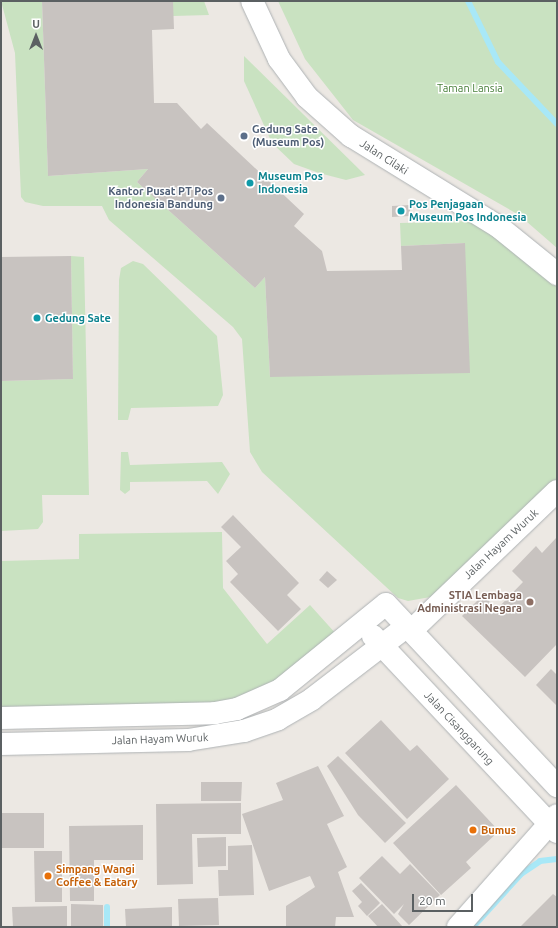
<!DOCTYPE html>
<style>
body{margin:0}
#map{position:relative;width:558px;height:928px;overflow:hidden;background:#ece8e3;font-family:Ubuntu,sans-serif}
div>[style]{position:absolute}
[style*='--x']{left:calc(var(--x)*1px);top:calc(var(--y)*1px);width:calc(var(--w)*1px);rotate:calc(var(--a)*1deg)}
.green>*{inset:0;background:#c9e2c1}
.stream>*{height:6px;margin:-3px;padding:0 3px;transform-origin:3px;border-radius:3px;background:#a8e8f7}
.building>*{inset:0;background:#c8c3c0}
.roads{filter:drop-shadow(0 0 1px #aeb2b4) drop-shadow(0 0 1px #aeb2b4)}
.minor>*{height:22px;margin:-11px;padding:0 11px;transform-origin:11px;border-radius:11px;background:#fff}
.dots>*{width:11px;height:11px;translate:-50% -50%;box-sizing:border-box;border:2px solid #fff;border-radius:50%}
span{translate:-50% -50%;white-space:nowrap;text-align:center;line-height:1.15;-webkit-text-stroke:3px #fff;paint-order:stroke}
.park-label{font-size:11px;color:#4a803c}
.service-label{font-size:11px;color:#4e5e75;font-weight:700}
.left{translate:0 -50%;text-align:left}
.right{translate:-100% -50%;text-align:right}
.street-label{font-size:11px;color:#5b6062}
.culture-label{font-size:11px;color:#0d838f;font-weight:700}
.education-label{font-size:11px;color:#785e54;font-weight:700}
.food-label{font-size:11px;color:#c56008;font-weight:700}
.frame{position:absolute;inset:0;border:2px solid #5b6062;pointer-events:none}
.north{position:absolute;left:16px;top:16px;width:40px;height:40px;-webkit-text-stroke:3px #fff;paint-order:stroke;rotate:0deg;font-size:11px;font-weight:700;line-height:16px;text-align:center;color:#5b6062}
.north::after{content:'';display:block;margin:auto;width:14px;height:18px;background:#5b6062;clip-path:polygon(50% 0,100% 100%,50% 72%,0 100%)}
.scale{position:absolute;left:412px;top:894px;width:61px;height:18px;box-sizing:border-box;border:2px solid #5b6062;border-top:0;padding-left:5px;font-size:12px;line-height:14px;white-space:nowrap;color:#5b6062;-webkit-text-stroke:3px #fff;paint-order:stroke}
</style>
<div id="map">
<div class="green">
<div style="clip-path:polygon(1px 1px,42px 1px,48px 176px,148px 169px,137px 182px,255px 288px,265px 277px,270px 377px,465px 243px,401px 246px,400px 223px,473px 221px,507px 243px,557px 285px,557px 480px,436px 596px,408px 601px,398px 598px,262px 472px,250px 452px,242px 339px,233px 327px,109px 220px,102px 206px,43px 206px,25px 202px,21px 197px,15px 53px)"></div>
<div style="clip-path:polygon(173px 1px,204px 1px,209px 15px,173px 16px)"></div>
<div style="clip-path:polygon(278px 1px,557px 1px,557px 248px,519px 215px,353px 120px,305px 59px)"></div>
<div style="clip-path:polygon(244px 56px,365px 175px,346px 180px,319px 173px,294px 164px,272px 143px,244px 81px)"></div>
<div style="clip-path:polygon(71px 256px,84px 257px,89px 495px,42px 495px,43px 522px,38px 529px,1px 531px,1px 381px,73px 379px)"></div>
<div style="clip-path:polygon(133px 261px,143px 264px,217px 336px,223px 395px,218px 406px,131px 408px,128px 420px,118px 420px,119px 280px,121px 268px)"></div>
<div style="clip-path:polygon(121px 452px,128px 452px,130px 465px,222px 462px,230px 474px,218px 494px,207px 481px,130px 482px,130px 490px,125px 494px,120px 490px)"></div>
<div style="clip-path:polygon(222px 532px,223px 588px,267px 644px,310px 605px,337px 635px,259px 703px,1px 713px,1px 561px,79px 559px,79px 534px)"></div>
</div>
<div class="stream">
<div style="--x:468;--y:1;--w:68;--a:63.8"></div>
<div style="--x:498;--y:62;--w:86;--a:46.4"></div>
<div style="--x:107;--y:907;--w:20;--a:90"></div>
<div style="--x:473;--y:927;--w:72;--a:-47.8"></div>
<div style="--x:521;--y:874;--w:23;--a:-34"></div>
<div style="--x:540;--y:861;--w:17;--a:-7"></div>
</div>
<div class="building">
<div style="clip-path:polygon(42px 1px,173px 1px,174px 29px,152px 30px,154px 103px,177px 103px,201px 129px,207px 123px,304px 214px,294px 226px,322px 251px,327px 271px,402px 270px,401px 246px,465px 243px,470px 373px,270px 377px,265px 277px,255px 288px,137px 182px,148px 169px,48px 176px)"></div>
<div style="clip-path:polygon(410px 205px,410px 216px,392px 217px,392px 206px)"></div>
<div style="clip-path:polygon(71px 256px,73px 379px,1px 381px,1px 257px)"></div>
<div style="clip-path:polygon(233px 515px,299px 583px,287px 595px,301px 609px,278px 631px,230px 582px,238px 574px,226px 561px,241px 547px,221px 527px)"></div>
<div style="clip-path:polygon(557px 537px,557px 644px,525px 677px,462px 616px,483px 595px,497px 609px,523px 582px,512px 571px,536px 546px,542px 553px)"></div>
<div style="clip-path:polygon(327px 571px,337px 580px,328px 588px,319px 580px)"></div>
<div style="clip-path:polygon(551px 669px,557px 675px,557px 706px,536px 685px)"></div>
<div style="clip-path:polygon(381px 720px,410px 751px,417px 745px,449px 779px,407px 819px,345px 753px)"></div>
<div style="clip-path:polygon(338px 756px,406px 823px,385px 843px,358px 815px,327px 766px)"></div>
<div style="clip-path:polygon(318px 766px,344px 816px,327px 824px,347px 867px,338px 872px,354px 917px,336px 917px,335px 927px,286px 927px,286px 906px,315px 887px,310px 876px,269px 891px,242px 814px,283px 800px,276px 783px)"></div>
<div style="clip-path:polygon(201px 782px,242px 782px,241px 801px,201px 801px)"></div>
<div style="clip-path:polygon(456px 785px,499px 831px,466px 862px,471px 868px,441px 895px,393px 843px)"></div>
<div style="clip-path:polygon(241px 803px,241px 834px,192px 834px,193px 884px,157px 885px,156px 804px)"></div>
<div style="clip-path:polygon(1px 813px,44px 813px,44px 848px,1px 848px)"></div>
<div style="clip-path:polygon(143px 825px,143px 860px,94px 860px,94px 901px,70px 901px,69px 826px)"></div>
<div style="clip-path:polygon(226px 837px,226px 866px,198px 867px,197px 838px)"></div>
<div style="clip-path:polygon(252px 845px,254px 895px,219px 896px,218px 870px,228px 870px,228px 846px)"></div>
<div style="clip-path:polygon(34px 851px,62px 851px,62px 902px,35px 902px)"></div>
<div style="clip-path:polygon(382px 856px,400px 874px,410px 864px,440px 895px,409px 925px,398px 914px,404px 904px,394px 914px,359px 878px)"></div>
<div style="clip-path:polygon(361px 883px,380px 903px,367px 916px,358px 906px,362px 902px,352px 891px)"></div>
<div style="clip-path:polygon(553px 894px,557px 897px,557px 927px,520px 927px)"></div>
<div style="clip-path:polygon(218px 898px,219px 925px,179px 926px,178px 899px)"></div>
<div style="clip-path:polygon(71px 904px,103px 905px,103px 927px,71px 927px)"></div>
<div style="clip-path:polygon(382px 904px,403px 927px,378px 927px,368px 916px)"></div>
<div style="clip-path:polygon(67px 906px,67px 927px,13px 927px,12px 907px)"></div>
<div style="clip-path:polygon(172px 907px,172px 927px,126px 927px,125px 909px)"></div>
</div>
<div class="roads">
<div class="minor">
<div style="--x:252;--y:1;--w:64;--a:65"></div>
<div style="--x:279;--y:59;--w:47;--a:53.6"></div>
<div style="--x:307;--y:97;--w:59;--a:41.6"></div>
<div style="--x:351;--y:136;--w:174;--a:31.6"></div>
<div style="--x:499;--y:227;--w:75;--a:39"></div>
<div style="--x:412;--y:630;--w:201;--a:-43.8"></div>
<div style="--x:373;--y:636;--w:269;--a:46.8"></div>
<div style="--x:1;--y:718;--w:214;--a:-1.3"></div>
<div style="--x:215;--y:713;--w:22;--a:-10"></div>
<div style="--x:237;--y:709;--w:47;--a:-23.8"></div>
<div style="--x:280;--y:690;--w:136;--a:-39.1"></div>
<div style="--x:386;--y:604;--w:250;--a:46.8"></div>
<div style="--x:1;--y:744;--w:187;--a:-1.2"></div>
<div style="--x:188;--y:740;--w:57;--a:-9.1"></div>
<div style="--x:244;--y:731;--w:36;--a:-19"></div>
<div style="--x:278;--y:719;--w:39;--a:-30"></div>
<div style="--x:312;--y:699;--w:120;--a:-37.5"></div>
<div style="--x:458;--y:927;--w:149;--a:-48.5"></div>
</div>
</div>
<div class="dots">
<div style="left:244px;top:136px;background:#5c6f8a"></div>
<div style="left:250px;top:183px;background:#0f9aa8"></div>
<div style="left:221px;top:198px;background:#5c6f8a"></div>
<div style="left:401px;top:211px;background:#0f9aa8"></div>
<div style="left:37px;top:318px;background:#0f9aa8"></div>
<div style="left:530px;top:602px;background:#8d6e63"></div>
<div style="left:473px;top:830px;background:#e8710a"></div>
<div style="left:48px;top:876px;background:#e8710a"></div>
</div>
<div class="park-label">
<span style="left:470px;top:88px">Taman Lansia</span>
</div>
<div class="service-label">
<span class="left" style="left:252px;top:136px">Gedung Sate<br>(Museum Pos)</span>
<span class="right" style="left:213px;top:198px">Kantor Pusat PT Pos<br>Indonesia Bandung</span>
</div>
<div class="street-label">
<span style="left:384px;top:157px;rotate:33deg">Jalan Cilaki</span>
<span style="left:501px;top:544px;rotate:-43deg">Jalan Hayam Wuruk</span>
<span style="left:459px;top:728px;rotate:47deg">Jalan Cisanggarung</span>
<span style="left:160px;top:739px;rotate:-2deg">Jalan Hayam Wuruk</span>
</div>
<div class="culture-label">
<span class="left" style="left:258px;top:183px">Museum Pos<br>Indonesia</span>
<span class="left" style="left:409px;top:211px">Pos Penjagaan<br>Museum Pos Indonesia</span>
<span class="left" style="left:45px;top:318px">Gedung Sate</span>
</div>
<div class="education-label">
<span class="right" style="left:522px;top:602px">STIA Lembaga<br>Administrasi Negara</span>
</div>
<div class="food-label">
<span class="left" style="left:481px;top:830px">Bumus</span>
<span class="left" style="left:56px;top:876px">Simpang Wangi<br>Coffee &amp; Eatary</span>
</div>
<div class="frame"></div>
<div class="north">U</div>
<div class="scale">20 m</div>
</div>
